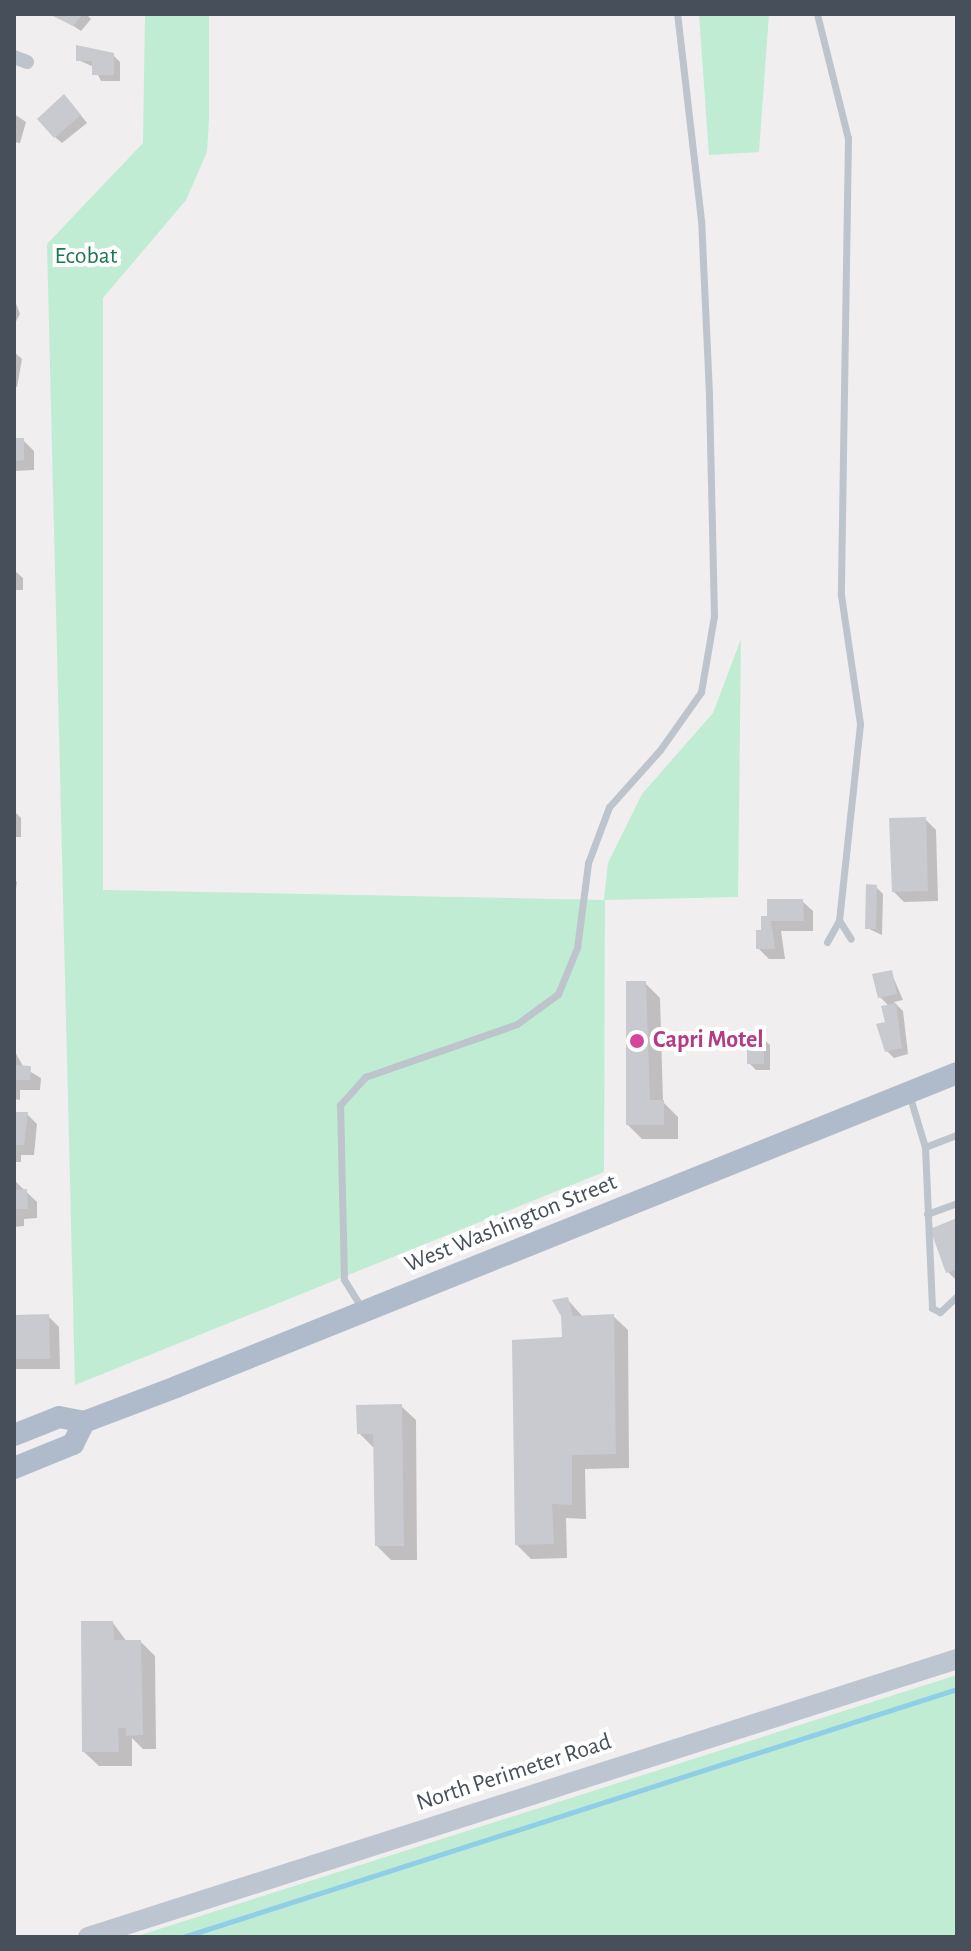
<!DOCTYPE html>
<style>
body{margin:0}
#map{position:relative;width:971px;height:1951px;overflow:hidden;background:#f0eeee;font-family:"Alegreya Sans",sans-serif}
div>[style]{position:absolute}
[style*='--x']{left:calc(var(--x)*1px);top:calc(var(--y)*1px);width:calc(var(--w)*1px);rotate:calc(var(--a)*1deg)}
.green>*{inset:0;background:#bfecd3}
.shadow>*{inset:0;background:#0003}
.stream>*{height:5px;margin:-2.5px;padding:0 2.5px;transform-origin:2.5px;border-radius:2.5px;background:#8ecee6}
.building>*{inset:0;background:#c8cad0}
.lane>*{height:7px;margin:-3.5px;padding:0 3.5px;transform-origin:3.5px;border-radius:3.5px;background:#bdc4cc}
.street>*{height:14px;margin:-7px;padding:0 7px;transform-origin:7px;border-radius:7px;background:#bdc4cc}
.secondary>*{height:20px;margin:-10px;padding:0 10px;transform-origin:10px;border-radius:10px;background:#bdc5d1}
.primary>*{height:22px;margin:-11px;padding:0 11px;transform-origin:11px;border-radius:11px;background:#afbbcb}
.dots>*{width:22px;height:22px;translate:-50% -50%;box-sizing:border-box;border:4px solid #fff;border-radius:50%}
span{translate:-50% -50%;white-space:nowrap;text-align:center;line-height:1.15;-webkit-text-stroke:8px #fff;paint-order:stroke}
.park-label{font-size:24px;color:#1d7750}
.hotel-label{font-size:24px;color:#b23c85;font-weight:700}
.left{translate:0 -50%;text-align:left}
.street-label{font-size:24px;color:#47505a}
.frame{position:absolute;inset:0;border:16px solid #47505a;pointer-events:none}
</style>
<div id="map">
<div class="green">
<div style="clip-path:polygon(145px 14px,209px 14px,209px 119px,207px 152px,186px 200px,103px 298px,103px 890px,604px 900px,608px 863px,642px 794px,713px 713px,741px 639px,738px 897px,605px 900px,604px 1172px,75px 1385px,47px 244px,143px 143px)"></div>
<div style="clip-path:polygon(699px 14px,769px 14px,759px 152px,709px 155px)"></div>
<div style="clip-path:polygon(957px 1675px,957px 1937px,134px 1937px,398px 1853px)"></div>
</div>
<div class="shadow">
<div style="clip-path:polygon(55px 14px,86px 14px,91px 19px,81px 31px)"></div>
<div style="clip-path:polygon(78px 47px,113px 55px,120px 62px,120px 81px,101px 81px,94px 67px,78px 60px)"></div>
<div style="clip-path:polygon(71px 103px,87px 123px,62px 143px,55px 137px)"></div>
<div style="clip-path:polygon(14px 114px,26px 122px,20px 143px,14px 142px)"></div>
<div style="clip-path:polygon(14px 298px,20px 314px,14px 325px)"></div>
<div style="clip-path:polygon(14px 352px,22px 359px,17px 387px,14px 387px)"></div>
<div style="clip-path:polygon(14px 430px,14px 440px,23px 440px,34px 451px,34px 470px,14px 471px)"></div>
<div style="clip-path:polygon(14px 483px,16px 513px,14px 513px)"></div>
<div style="clip-path:polygon(14px 547px,15px 571px,23px 578px,23px 590px,14px 590px)"></div>
<div style="clip-path:polygon(14px 611px,16px 613px,16px 648px,14px 648px)"></div>
<div style="clip-path:polygon(14px 674px,16px 720px,14px 720px)"></div>
<div style="clip-path:polygon(14px 811px,21px 818px,21px 837px,14px 837px)"></div>
<div style="clip-path:polygon(925px 819px,936px 830px,938px 901px,904px 902px,894px 892px)"></div>
<div style="clip-path:polygon(14px 879px,17px 882px,14px 902px)"></div>
<div style="clip-path:polygon(876px 887px,883px 894px,882px 935px,867px 928px)"></div>
<div style="clip-path:polygon(802px 901px,813px 911px,813px 931px,781px 931px,785px 959px,769px 959px,758px 948px,763px 918px)"></div>
<div style="clip-path:polygon(891px 972px,903px 1000px,894px 1002px,903px 1011px,908px 1054px,894px 1058px,887px 1051px,889px 1006px,880px 997px)"></div>
<div style="clip-path:polygon(645px 983px,660px 998px,663px 1102px,678px 1117px,678px 1139px,642px 1139px,628px 1125px)"></div>
<div style="clip-path:polygon(763px 1039px,770px 1045px,770px 1070px,756px 1070px,749px 1063px)"></div>
<div style="clip-path:polygon(14px 1050px,24px 1068px,41px 1078px,40px 1090px,20px 1090px,20px 1100px,14px 1099px)"></div>
<div style="clip-path:polygon(14px 1114px,27px 1114px,37px 1124px,34px 1155px,21px 1155px,21px 1162px,14px 1162px)"></div>
<div style="clip-path:polygon(14px 1180px,37px 1202px,37px 1218px,24px 1219px,24px 1226px,14px 1227px)"></div>
<div style="clip-path:polygon(957px 1220px,957px 1281px,948px 1272px)"></div>
<div style="clip-path:polygon(567px 1299px,583px 1317px,613px 1316px,628px 1330px,629px 1468px,585px 1469px,586px 1519px,566px 1518px,567px 1558px,531px 1559px,517px 1545px,564px 1339px)"></div>
<div style="clip-path:polygon(48px 1316px,59px 1327px,60px 1369px,14px 1369px,14px 1317px)"></div>
<div style="clip-path:polygon(401px 1406px,416px 1420px,417px 1560px,391px 1560px,377px 1546px,374px 1448px,359px 1433px)"></div>
<div style="clip-path:polygon(113px 1623px,127px 1642px,141px 1642px,155px 1656px,156px 1749px,143px 1749px,132px 1738px,132px 1766px,99px 1766px,84px 1752px)"></div>
</div>
<div class="stream">
<div style="--x:183;--y:1937;--w:813;--a:-17.77"></div>
</div>
<div class="building">
<div style="clip-path:polygon(49px 14px,83px 14px,73px 26px)"></div>
<div style="clip-path:polygon(76px 45px,114px 53px,114px 75px,92px 75px,92px 61px,76px 61px)"></div>
<div style="clip-path:polygon(64px 94px,81px 115px,54px 138px,37px 119px)"></div>
<div style="clip-path:polygon(14px 438px,24px 438px,24px 460px,14px 461px)"></div>
<div style="clip-path:polygon(926px 817px,928px 891px,892px 892px,889px 818px)"></div>
<div style="clip-path:polygon(866px 884px,877px 885px,876px 929px,865px 929px)"></div>
<div style="clip-path:polygon(767px 899px,803px 899px,804px 921px,771px 921px,775px 949px,756px 949px,756px 930px,761px 930px,761px 916px,767px 916px)"></div>
<div style="clip-path:polygon(892px 970px,897px 994px,878px 998px,872px 974px)"></div>
<div style="clip-path:polygon(626px 981px,646px 981px,650px 1100px,664px 1100px,664px 1125px,626px 1125px)"></div>
<div style="clip-path:polygon(896px 1003px,902px 1048px,885px 1052px,876px 1024px,885px 1022px,881px 1006px)"></div>
<div style="clip-path:polygon(747px 1037px,764px 1037px,764px 1064px,747px 1064px)"></div>
<div style="clip-path:polygon(14px 1065px,31px 1066px,30px 1080px,14px 1080px)"></div>
<div style="clip-path:polygon(14px 1112px,28px 1112px,24px 1145px,14px 1145px)"></div>
<div style="clip-path:polygon(27px 1189px,28px 1209px,14px 1209px,14px 1190px)"></div>
<div style="clip-path:polygon(957px 1218px,957px 1269px,946px 1273px,930px 1229px)"></div>
<div style="clip-path:polygon(568px 1297px,573px 1316px,614px 1314px,616px 1454px,572px 1455px,572px 1505px,552px 1504px,554px 1544px,515px 1545px,512px 1340px,562px 1337px,561px 1316px,552px 1300px)"></div>
<div style="clip-path:polygon(49px 1314px,50px 1359px,14px 1359px,14px 1315px)"></div>
<div style="clip-path:polygon(402px 1404px,404px 1546px,375px 1546px,373px 1434px,357px 1434px,356px 1405px)"></div>
<div style="clip-path:polygon(81px 1621px,113px 1621px,114px 1640px,141px 1640px,143px 1735px,126px 1736px,126px 1728px,118px 1728px,119px 1752px,82px 1752px)"></div>
</div>
<div class="lane">
<div style="--x:817;--y:14;--w:128;--a:76"></div>
<div style="--x:848;--y:138;--w:457;--a:90.9"></div>
<div style="--x:841;--y:595;--w:130;--a:81.6"></div>
<div style="--x:860;--y:724;--w:197;--a:96.1"></div>
<div style="--x:827;--y:942;--w:25;--a:-61"></div>
<div style="--x:839;--y:920;--w:22;--a:58"></div>
<div style="--x:909;--y:1094;--w:55;--a:73.2"></div>
<div style="--x:925;--y:1147;--w:34;--a:-21"></div>
<div style="--x:925;--y:1147;--w:161;--a:87.5"></div>
<div style="--x:932;--y:1308;--w:9;--a:27"></div>
<div style="--x:940;--y:1312;--w:23;--a:-43"></div>
<div style="--x:927;--y:1214;--w:32;--a:-20"></div>
<div style="--x:363;--y:1310;--w:36;--a:-122"></div>
<div style="--x:344;--y:1279;--w:174;--a:-91.3"></div>
<div style="--x:340;--y:1105;--w:38;--a:-48"></div>
<div style="--x:365;--y:1077;--w:161;--a:-19.2"></div>
<div style="--x:517;--y:1024;--w:51;--a:-36.2"></div>
<div style="--x:558;--y:994;--w:50;--a:-67.6"></div>
<div style="--x:577;--y:948;--w:86;--a:-82.6"></div>
<div style="--x:588;--y:863;--w:60;--a:-69.4"></div>
<div style="--x:609;--y:807;--w:76;--a:-48.2"></div>
<div style="--x:660;--y:750;--w:71;--a:-54.7"></div>
<div style="--x:701;--y:692;--w:77;--a:-80.3"></div>
<div style="--x:714;--y:616;--w:222;--a:-91.3"></div>
<div style="--x:709;--y:394;--w:174;--a:-92.6"></div>
<div style="--x:701;--y:220;--w:207;--a:-96.6"></div>
</div>
<div class="street">
<div style="--x:14;--y:57;--w:14;--a:21"></div>
</div>
<div class="secondary">
<div style="--x:88;--y:1937;--w:912;--a:-17.74"></div>
</div>
<div class="primary">
<div style="--x:14;--y:1435;--w:48;--a:-21.8"></div>
<div style="--x:59;--y:1417;--w:25;--a:11"></div>
<div style="--x:84;--y:1422;--w:98;--a:-20.8"></div>
<div style="--x:176;--y:1387;--w:842;--a:-21.9"></div>
<div style="--x:14;--y:1468;--w:64;--a:-22.1"></div>
<div style="--x:73;--y:1444;--w:25;--a:-63"></div>
</div>
<div class="dots">
<div style="left:637px;top:1041px;background:#d1479c"></div>
</div>
<div class="park-label">
<span style="left:86px;top:257px">Ecobat</span>
</div>
<div class="hotel-label">
<span class="left" style="left:653px;top:1041px">Capri Motel</span>
</div>
<div class="street-label">
<span style="left:511px;top:1224px;rotate:-22deg">West Washington Street</span>
<span style="left:514px;top:1773px;rotate:-18deg">North Perimeter Road</span>
</div>
<div class="frame"></div>
</div>
